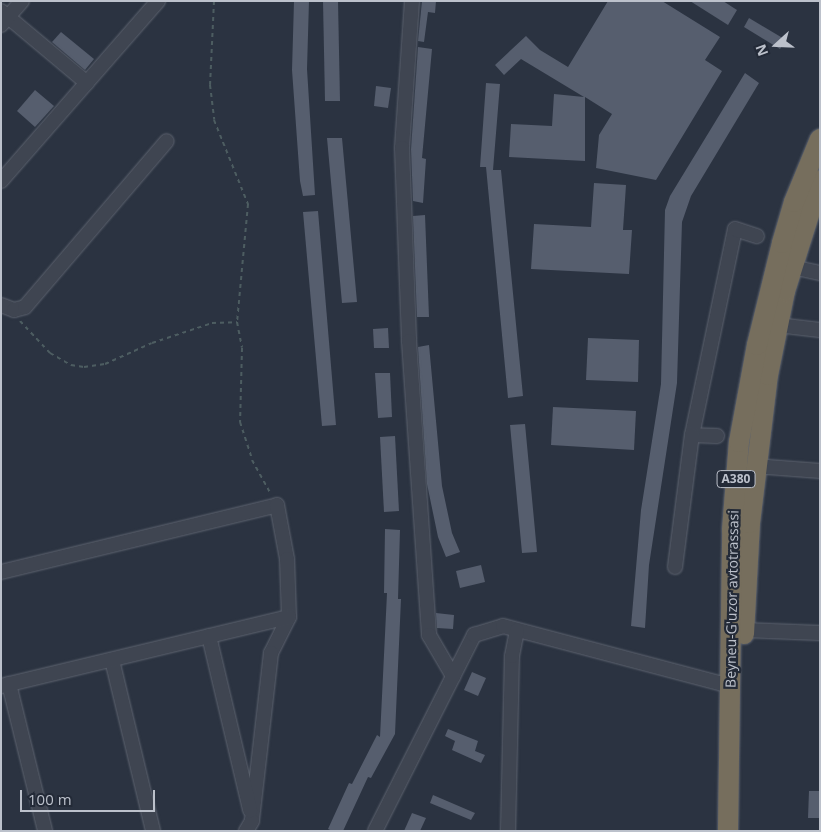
<!DOCTYPE html>
<style>
body{margin:0}
#map{position:relative;width:821px;height:832px;overflow:hidden;background:#2b3341;font-family:"Open Sans",sans-serif}
div>[style]{position:absolute}
[style*='--x']{left:calc(var(--x)*1px);top:calc(var(--y)*1px);width:calc(var(--w)*1px);rotate:calc(var(--a)*1deg)}
.building>*{inset:0;background:#565e6e}
.path>*{height:2px;margin-top:-1px;transform-origin:0;background:repeating-linear-gradient(90deg,#4d5d61 0 4px,transparent 0 8px)}
.roads{filter:drop-shadow(0 0 1px #5d636f) drop-shadow(0 0 1px #5d636f)}
.minor>*{height:14px;margin:-7px;padding:0 7px;transform-origin:7px;border-radius:7px;background:#3f4551}
.highway>*{height:20px;margin:-10px;padding:0 10px;transform-origin:10px;border-radius:10px;background:#766e5d}
span{translate:-50% -50%;white-space:nowrap;text-align:center;line-height:1.15;-webkit-text-stroke:4.5px #232a37;paint-order:stroke}
.shield-label span{padding:1px 4px;background:#232a37;border:1px solid;border-radius:4px;-webkit-text-stroke-width:0}
.shield-label{font-size:12px;color:#bcc1cb;font-weight:700}
.street-label{font-size:14px;color:#bcc1cb}
.frame{position:absolute;inset:0;border:2px solid #bcc1cb;pointer-events:none}
.north{position:absolute;left:751px;top:20px;width:50px;height:50px;-webkit-text-stroke:4px #232a37;paint-order:stroke;rotate:250deg;font-size:14px;font-weight:700;line-height:20px;text-align:center;color:#bcc1cb}
.north::after{content:'';display:block;margin:auto;width:18px;height:22px;background:#bcc1cb;clip-path:polygon(50% 0,100% 100%,50% 72%,0 100%)}
.scale{position:absolute;left:20px;top:790px;width:135px;height:22px;box-sizing:border-box;border:2px solid #bcc1cb;border-top:0;padding-left:6px;font-size:15px;line-height:18px;white-space:nowrap;color:#bcc1cb;-webkit-text-stroke:4px #232a37;paint-order:stroke}
</style>
<div id="map">
<div class="building">
<div style="clip-path:polygon(294px 1px,309px 1px,307px 69px,315px 195px,303px 196px,300px 181px,292px 70px)"></div>
<div style="clip-path:polygon(323px 1px,338px 1px,340px 101px,325px 101px)"></div>
<div style="clip-path:polygon(422px 1px,436px 1px,435px 13px,428px 12px,424px 42px,418px 41px)"></div>
<div style="clip-path:polygon(608px 1px,662px 1px,720px 37px,705px 60px,722px 71px,656px 180px,596px 168px,599px 135px,612px 114px,585px 97px,585px 161px,509px 157px,511px 124px,552px 126px,554px 94px,584px 97px,521px 59px,504px 75px,495px 65px,526px 36px,540px 50px,568px 67px)"></div>
<div style="clip-path:polygon(690px 1px,723px 1px,737px 10px,728px 25px)"></div>
<div style="clip-path:polygon(749px 18px,786px 40px,780px 49px,744px 27px)"></div>
<div style="clip-path:polygon(61px 32px,94px 59px,85px 70px,52px 42px)"></div>
<div style="clip-path:polygon(418px 47px,432px 49px,422px 158px,426px 159px,423px 203px,413px 201px,411px 149px)"></div>
<div style="clip-path:polygon(745px 73px,759px 83px,691px 196px,682px 222px,677px 383px,649px 565px,645px 628px,631px 626px,641px 510px,661px 384px,665px 210px,670px 196px)"></div>
<div style="clip-path:polygon(486px 83px,500px 84px,493px 170px,501px 170px,523px 396px,508px 398px,486px 167px,480px 167px)"></div>
<div style="clip-path:polygon(376px 86px,391px 88px,388px 108px,374px 106px)"></div>
<div style="clip-path:polygon(35px 90px,54px 106px,35px 127px,17px 111px)"></div>
<div style="clip-path:polygon(327px 138px,342px 138px,357px 302px,342px 303px)"></div>
<div style="clip-path:polygon(594px 183px,626px 185px,623px 230px,632px 230px,629px 274px,531px 269px,534px 224px,591px 227px)"></div>
<div style="clip-path:polygon(318px 211px,336px 425px,322px 426px,303px 212px)"></div>
<div style="clip-path:polygon(425px 215px,429px 317px,417px 317px,413px 216px)"></div>
<div style="clip-path:polygon(388px 328px,389px 348px,374px 348px,373px 329px)"></div>
<div style="clip-path:polygon(588px 338px,639px 340px,638px 382px,586px 380px)"></div>
<div style="clip-path:polygon(429px 345px,442px 486px,452px 533px,460px 552px,446px 557px,438px 537px,427px 484px,418px 347px)"></div>
<div style="clip-path:polygon(375px 373px,390px 373px,392px 417px,378px 418px)"></div>
<div style="clip-path:polygon(553px 407px,636px 411px,634px 450px,551px 445px)"></div>
<div style="clip-path:polygon(525px 424px,537px 552px,522px 553px,510px 425px)"></div>
<div style="clip-path:polygon(395px 436px,399px 511px,384px 512px,380px 437px)"></div>
<div style="clip-path:polygon(385px 529px,400px 530px,398px 599px,401px 599px,395px 734px,371px 778px,368px 777px,343px 831px,332px 831px,328px 829px,349px 783px,352px 784px,377px 735px,380px 737px,387px 593px,384px 593px)"></div>
<div style="clip-path:polygon(481px 565px,485px 582px,460px 588px,456px 571px)"></div>
<div style="clip-path:polygon(436px 613px,454px 615px,453px 629px,437px 628px)"></div>
<div style="clip-path:polygon(472px 672px,486px 678px,478px 696px,464px 690px)"></div>
<div style="clip-path:polygon(448px 729px,478px 741px,475px 751px,485px 755px,481px 763px,452px 750px,455px 741px,445px 736px)"></div>
<div style="clip-path:polygon(809px 791px,820px 791px,820px 818px,808px 818px)"></div>
<div style="clip-path:polygon(433px 795px,475px 813px,471px 820px,430px 803px)"></div>
<div style="clip-path:polygon(412px 813px,426px 818px,420px 831px,404px 831px)"></div>
</div>
<div class="path">
<div style="--x:214;--y:1;--w:84;--a:92.7"></div>
<div style="--x:210;--y:85;--w:35;--a:83"></div>
<div style="--x:214;--y:120;--w:91;--a:68"></div>
<div style="--x:248;--y:204;--w:119;--a:95.3"></div>
<div style="--x:237;--y:322;--w:26;--a:79"></div>
<div style="--x:242;--y:348;--w:74;--a:91.5"></div>
<div style="--x:240;--y:422;--w:40;--a:72"></div>
<div style="--x:252;--y:460;--w:39;--a:61"></div>
<div style="--x:20;--y:321;--w:44;--a:46.8"></div>
<div style="--x:50;--y:353;--w:24;--a:30"></div>
<div style="--x:71;--y:365;--w:13;--a:9"></div>
<div style="--x:84;--y:367;--w:21;--a:-8"></div>
<div style="--x:105;--y:364;--w:51;--a:-24.1"></div>
<div style="--x:152;--y:343;--w:63;--a:-18.4"></div>
<div style="--x:212;--y:323;--w:25;--a:-2"></div>
</div>
<div class="roads">
<div class="minor">
<div style="--x:412;--y:1;--w:147;--a:93.9"></div>
<div style="--x:402;--y:148;--w:193;--a:87.9"></div>
<div style="--x:409;--y:341;--w:295;--a:86.1"></div>
<div style="--x:429;--y:635;--w:48;--a:59.7"></div>
<div style="--x:1;--y:11;--w:112;--a:39.9"></div>
<div style="--x:1;--y:25;--w:32;--a:-49"></div>
<div style="--x:1;--y:181;--w:239;--a:-48.9"></div>
<div style="--x:792;--y:267;--w:29;--a:12"></div>
<div style="--x:1;--y:305;--w:14;--a:21"></div>
<div style="--x:14;--y:310;--w:11;--a:-15"></div>
<div style="--x:25;--y:307;--w:218;--a:-49.5"></div>
<div style="--x:777;--y:325;--w:43;--a:6.6"></div>
<div style="--x:717;--y:436;--w:25;--a:-178"></div>
<div style="--x:692;--y:435;--w:210;--a:-78.2"></div>
<div style="--x:735;--y:229;--w:23;--a:18"></div>
<div style="--x:755;--y:466;--w:65;--a:4.4"></div>
<div style="--x:675;--y:567;--w:133;--a:-82.7"></div>
<div style="--x:1;--y:572;--w:284;--a:-13.6"></div>
<div style="--x:277;--y:505;--w:55;--a:79.5"></div>
<div style="--x:287;--y:559;--w:58;--a:88"></div>
<div style="--x:289;--y:617;--w:40;--a:116.6"></div>
<div style="--x:271;--y:653;--w:169;--a:96.5"></div>
<div style="--x:252;--y:821;--w:12;--a:121"></div>
<div style="--x:744;--y:630;--w:76;--a:2.3"></div>
<div style="--x:209;--y:636;--w:179;--a:76.7"></div>
<div style="--x:112;--y:660;--w:176;--a:76.5"></div>
<div style="--x:9;--y:684;--w:151;--a:76.2"></div>
<div style="--x:1;--y:686;--w:296;--a:-13.5"></div>
<div style="--x:375;--y:831;--w:220;--a:-63.2"></div>
<div style="--x:474;--y:635;--w:30;--a:-17"></div>
<div style="--x:503;--y:626;--w:235;--a:14.8"></div>
<div style="--x:508;--y:831;--w:175;--a:-88.7"></div>
<div style="--x:512;--y:656;--w:26;--a:-79"></div>
</div>
<div class="highway">
<div style="--x:744;--y:634;--w:111;--a:-86.9"></div>
<div style="--x:750;--y:523;--w:149;--a:-83.1"></div>
<div style="--x:768;--y:375;--w:86;--a:-78.6"></div>
<div style="--x:785;--y:291;--w:116;--a:-72.5"></div>
<div style="--x:728;--y:831;--w:301;--a:-89.2"></div>
<div style="--x:732;--y:530;--w:88;--a:-85.5"></div>
<div style="--x:739;--y:442;--w:99;--a:-79.5"></div>
<div style="--x:757;--y:345;--w:105;--a:-76.2"></div>
<div style="--x:782;--y:243;--w:43;--a:-73.7"></div>
<div style="--x:794;--y:202;--w:68;--a:-67.6"></div>
</div>
</div>
<div class="shield-label">
<span style="left:736px;top:479px">A380</span>
</div>
<div class="street-label">
<span style="left:732px;top:599px;rotate:-89deg">Beyneu-G'uzor avtotrassasi</span>
</div>
<div class="frame"></div>
<div class="north">N</div>
<div class="scale">100 m</div>
</div>
